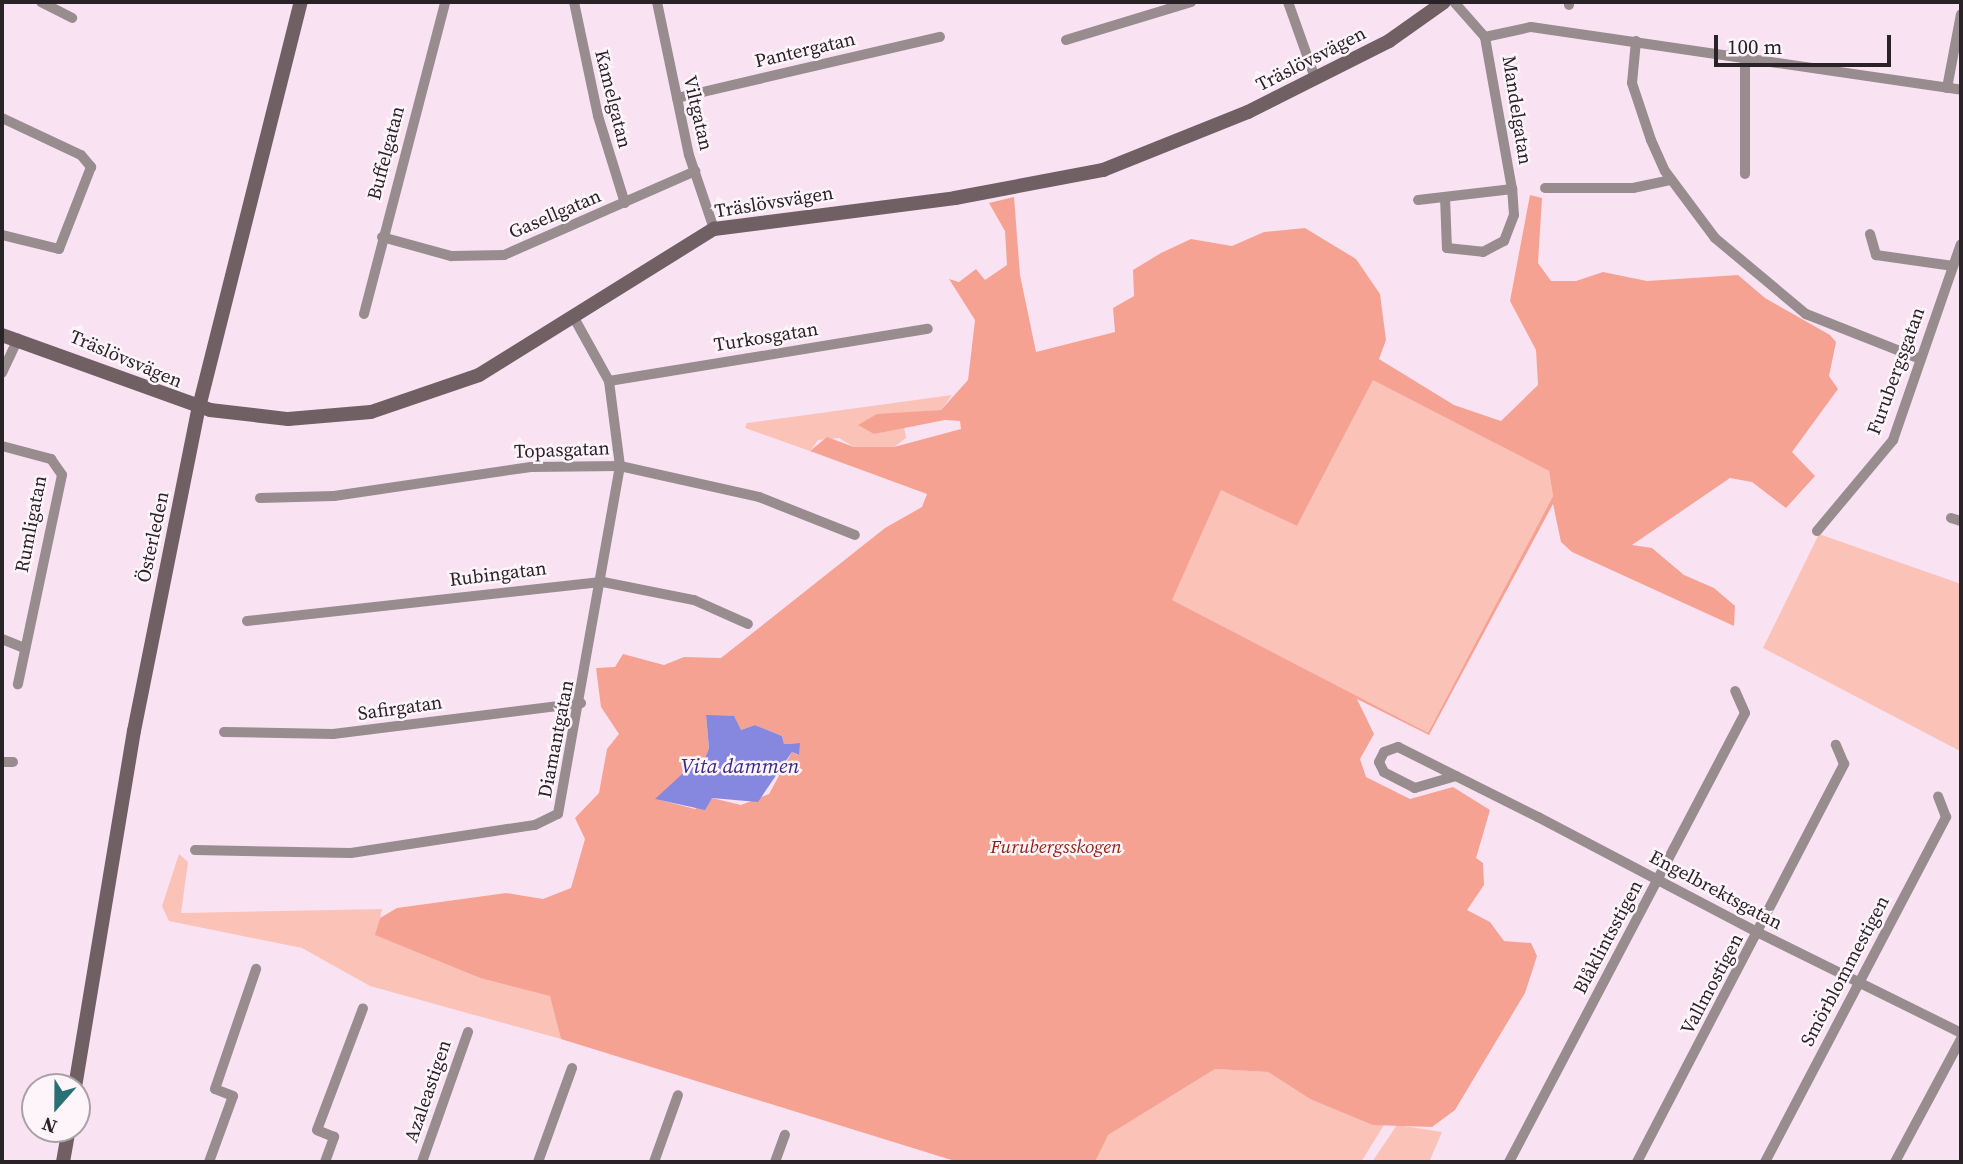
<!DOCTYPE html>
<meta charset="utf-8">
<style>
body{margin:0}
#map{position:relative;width:1963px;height:1164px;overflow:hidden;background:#f9e3f3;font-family:"Source Serif 4",serif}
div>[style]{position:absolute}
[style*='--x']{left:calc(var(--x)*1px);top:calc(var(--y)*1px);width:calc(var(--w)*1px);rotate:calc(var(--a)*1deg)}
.green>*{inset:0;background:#fbc2b8}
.forest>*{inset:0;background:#f6a293}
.water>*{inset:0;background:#8688e0}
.street>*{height:10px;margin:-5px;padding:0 5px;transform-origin:5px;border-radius:5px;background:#988c8f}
.secondary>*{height:14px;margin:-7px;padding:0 7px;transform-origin:7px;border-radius:7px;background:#706064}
span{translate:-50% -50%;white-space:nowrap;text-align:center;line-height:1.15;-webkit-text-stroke:5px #fef5fb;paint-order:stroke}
.street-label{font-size:19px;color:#292227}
.park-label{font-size:19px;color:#961c0f;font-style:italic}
.water-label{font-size:21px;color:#37298f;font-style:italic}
.frame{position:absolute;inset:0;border:4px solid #292227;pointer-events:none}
.north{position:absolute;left:21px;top:1073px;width:70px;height:70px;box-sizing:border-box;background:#fef5fb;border:2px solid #a9a1a6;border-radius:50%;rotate:201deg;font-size:19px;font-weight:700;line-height:28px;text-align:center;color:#292227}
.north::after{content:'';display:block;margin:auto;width:24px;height:32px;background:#277175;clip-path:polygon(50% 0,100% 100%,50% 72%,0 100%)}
.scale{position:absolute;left:1714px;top:35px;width:177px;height:32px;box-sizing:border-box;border:4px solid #292227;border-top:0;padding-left:9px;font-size:21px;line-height:24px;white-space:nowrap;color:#292227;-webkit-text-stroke:5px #fef5fb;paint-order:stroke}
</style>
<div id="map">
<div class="green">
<div style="clip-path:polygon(1373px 379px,1549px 471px,1553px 496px,1428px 734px,1171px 600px,1221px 489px,1297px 526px)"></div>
<div style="clip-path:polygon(952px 395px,941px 410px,910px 414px,874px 434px,904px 427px,906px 438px,894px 447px,854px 447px,839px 438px,818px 440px,810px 451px,745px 428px,747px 423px)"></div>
<div style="clip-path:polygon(1819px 534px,1961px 584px,1960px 751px,1763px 648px)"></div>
<div style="clip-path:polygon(179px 854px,188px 862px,181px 913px,382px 909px,376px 935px,480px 978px,551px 996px,561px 1039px,370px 986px,302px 948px,169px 921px,162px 906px)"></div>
<div style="clip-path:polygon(1215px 1069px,1268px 1072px,1310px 1099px,1384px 1125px,1361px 1162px,1095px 1162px,1107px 1135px)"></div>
<div style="clip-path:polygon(1397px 1125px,1442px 1132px,1429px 1162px,1372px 1162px)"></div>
</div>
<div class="forest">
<div style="clip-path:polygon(evenodd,1530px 195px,1542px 198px,1538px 263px,1551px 281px,1576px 281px,1603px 272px,1647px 281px,1738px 275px,1765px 298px,1830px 335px,1836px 342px,1829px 376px,1838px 389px,1792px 452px,1815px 476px,1786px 508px,1752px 482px,1730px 478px,1632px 545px,1652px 548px,1684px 575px,1714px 588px,1735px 606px,1734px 626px,1572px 552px,1561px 542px,1553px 504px,1429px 735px,1357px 699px,1374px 734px,1360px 759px,1366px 777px,1410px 799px,1453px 787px,1490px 810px,1476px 858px,1483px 863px,1484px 885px,1467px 910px,1490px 922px,1504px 941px,1531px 943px,1537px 956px,1525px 993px,1455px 1110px,1432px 1127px,1373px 1125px,1310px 1099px,1268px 1072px,1215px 1069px,1108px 1135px,1095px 1162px,958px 1162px,561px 1039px,550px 996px,480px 978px,375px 935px,380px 918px,397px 908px,506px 893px,543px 899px,571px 888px,585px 839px,575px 818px,599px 793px,607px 749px,619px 734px,601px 707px,596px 668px,615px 667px,623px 654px,664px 665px,684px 657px,721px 658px,885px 528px,922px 507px,927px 494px,810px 451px,827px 437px,854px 447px,894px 447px,961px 429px,960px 421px,945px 420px,874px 434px,858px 425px,877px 414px,941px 410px,968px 380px,975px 320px,949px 279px,959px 282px,976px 269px,985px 280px,1007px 265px,1005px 231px,989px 203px,1014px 197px,1020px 275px,1036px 352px,1115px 332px,1113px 308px,1134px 296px,1133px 270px,1161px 253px,1191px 239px,1232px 246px,1264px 232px,1305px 228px,1356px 259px,1380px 294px,1386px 340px,1379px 359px,1454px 405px,1501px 421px,1538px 385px,1536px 350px,1510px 301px,1530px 195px,1373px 380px,1549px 471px,1553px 496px,1428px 733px,1172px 600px,1221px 490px,1297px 526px,1373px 380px,1530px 195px,706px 715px,741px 730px,755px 725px,782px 736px,784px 744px,799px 743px,798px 755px,792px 752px,769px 794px,741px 805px,712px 798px,695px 809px,656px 799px,703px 764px,709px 748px,706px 715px)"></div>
</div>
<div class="water">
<div style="clip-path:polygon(706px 715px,734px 716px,741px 730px,755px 725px,782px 736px,784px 744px,800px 743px,799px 755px,792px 752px,758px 802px,712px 798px,705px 810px,655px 799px,692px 765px,703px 764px,709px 748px)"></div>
</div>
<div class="street">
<div style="--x:41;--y:2;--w:35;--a:27"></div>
<div style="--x:574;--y:2;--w:116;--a:78.1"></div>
<div style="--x:598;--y:116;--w:91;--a:72.8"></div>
<div style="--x:657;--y:2;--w:156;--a:78.2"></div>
<div style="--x:689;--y:155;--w:78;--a:71.3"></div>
<div style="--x:1288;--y:2;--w:81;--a:70.4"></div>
<div style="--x:1454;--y:2;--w:47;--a:48.5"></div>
<div style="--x:1485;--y:37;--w:47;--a:-12.3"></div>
<div style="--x:1531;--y:27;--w:435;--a:8.3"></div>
<div style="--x:1569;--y:5;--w:3;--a:-90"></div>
<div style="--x:1066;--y:40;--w:131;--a:-16.9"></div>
<div style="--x:1636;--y:41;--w:42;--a:95.4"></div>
<div style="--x:1632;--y:83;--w:60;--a:71.6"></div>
<div style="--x:1651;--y:140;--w:34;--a:66"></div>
<div style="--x:1665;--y:171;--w:84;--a:53.3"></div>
<div style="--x:1715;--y:238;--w:119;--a:39.9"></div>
<div style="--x:1806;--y:314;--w:123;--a:21.5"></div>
<div style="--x:1947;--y:88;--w:75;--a:-79.3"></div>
<div style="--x:677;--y:98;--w:270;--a:-13.1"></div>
<div style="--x:2;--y:118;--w:87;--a:25.1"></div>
<div style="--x:81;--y:155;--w:16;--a:50"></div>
<div style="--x:91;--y:167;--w:88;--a:111.3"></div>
<div style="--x:59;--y:249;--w:59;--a:-166.2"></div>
<div style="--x:1745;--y:174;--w:117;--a:-90"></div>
<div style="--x:1545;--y:188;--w:88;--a:0"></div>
<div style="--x:1633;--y:188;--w:39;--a:-12"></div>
<div style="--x:1445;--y:197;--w:51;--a:87.8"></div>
<div style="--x:1447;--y:248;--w:36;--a:6"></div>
<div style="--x:1483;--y:252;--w:24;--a:-28"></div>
<div style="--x:1504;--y:241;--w:28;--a:-69"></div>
<div style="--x:1514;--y:215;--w:26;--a:-94"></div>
<div style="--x:1418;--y:200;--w:95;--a:-6.7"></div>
<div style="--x:1512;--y:189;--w:154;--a:-100.1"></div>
<div style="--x:1870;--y:234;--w:22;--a:74"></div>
<div style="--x:1876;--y:255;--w:78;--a:8.1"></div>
<div style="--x:382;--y:237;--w:72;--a:15.4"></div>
<div style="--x:451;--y:256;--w:53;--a:-1.1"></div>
<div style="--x:504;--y:255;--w:209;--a:-23.7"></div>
<div style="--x:364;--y:314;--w:322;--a:-75.4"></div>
<div style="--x:2;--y:373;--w:38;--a:-65"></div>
<div style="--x:609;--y:381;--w:323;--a:-9.3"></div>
<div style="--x:2;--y:446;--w:51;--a:14.9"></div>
<div style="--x:51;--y:459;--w:19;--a:55"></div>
<div style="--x:62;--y:475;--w:214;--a:101.9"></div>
<div style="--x:260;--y:498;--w:74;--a:-1.5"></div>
<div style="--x:334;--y:496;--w:199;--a:-8.4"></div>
<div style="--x:531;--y:467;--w:89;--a:-0.6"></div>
<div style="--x:620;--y:466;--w:142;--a:12.6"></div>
<div style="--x:759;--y:497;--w:103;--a:21.6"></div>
<div style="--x:1951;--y:518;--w:10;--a:17"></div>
<div style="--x:1817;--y:531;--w:119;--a:-50.1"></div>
<div style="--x:1893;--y:440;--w:207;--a:-70.9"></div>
<div style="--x:247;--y:621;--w:358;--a:-6.3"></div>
<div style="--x:603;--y:582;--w:93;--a:11.2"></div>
<div style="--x:694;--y:600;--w:59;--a:24"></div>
<div style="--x:2;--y:639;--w:22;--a:22"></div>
<div style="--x:224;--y:732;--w:109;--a:1.1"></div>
<div style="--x:333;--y:734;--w:250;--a:-7.1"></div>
<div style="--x:2;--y:762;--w:11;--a:0"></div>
<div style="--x:1456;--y:776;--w:43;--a:163.7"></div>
<div style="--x:1415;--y:788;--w:35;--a:-153"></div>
<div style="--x:1384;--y:772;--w:11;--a:-117"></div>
<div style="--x:1379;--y:762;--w:11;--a:-63"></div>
<div style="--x:1384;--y:752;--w:15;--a:-20"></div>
<div style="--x:1398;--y:747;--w:157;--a:26.6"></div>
<div style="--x:1538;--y:817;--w:250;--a:27.7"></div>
<div style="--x:1759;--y:933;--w:225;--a:26.3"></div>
<div style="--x:195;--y:850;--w:156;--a:1.1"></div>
<div style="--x:351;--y:853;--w:186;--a:-8.7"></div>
<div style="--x:535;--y:825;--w:25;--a:-26"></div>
<div style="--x:558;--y:814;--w:353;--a:-79.9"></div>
<div style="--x:620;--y:466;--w:86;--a:-97.4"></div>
<div style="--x:609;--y:381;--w:74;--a:-119"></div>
<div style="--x:209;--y:1162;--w:70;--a:-70"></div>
<div style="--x:233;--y:1096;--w:19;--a:-159"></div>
<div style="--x:215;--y:1089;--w:127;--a:-71.1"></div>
<div style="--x:325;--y:1162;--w:27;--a:-70"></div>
<div style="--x:334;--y:1137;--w:18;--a:-158"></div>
<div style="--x:317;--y:1130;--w:130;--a:-69.3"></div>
<div style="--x:422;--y:1162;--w:138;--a:-70.5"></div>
<div style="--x:538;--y:1162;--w:100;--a:-70.1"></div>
<div style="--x:654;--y:1162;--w:71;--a:-70.3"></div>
<div style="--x:775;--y:1162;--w:29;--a:-70"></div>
<div style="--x:1509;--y:1162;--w:507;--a:-62.27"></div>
<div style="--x:1745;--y:713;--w:24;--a:-114"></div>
<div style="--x:1637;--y:1162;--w:449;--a:-62.5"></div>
<div style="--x:1844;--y:764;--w:21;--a:-113"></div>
<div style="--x:1765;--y:1162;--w:390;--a:-62.3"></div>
<div style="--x:1946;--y:817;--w:22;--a:-111"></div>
<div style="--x:1895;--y:1162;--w:140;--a:-61.8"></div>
</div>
<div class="secondary">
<div style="--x:2;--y:335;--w:221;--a:19.8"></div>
<div style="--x:210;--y:410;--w:79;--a:6.6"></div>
<div style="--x:288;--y:419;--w:83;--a:-4.8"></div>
<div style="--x:371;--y:412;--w:114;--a:-18.9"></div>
<div style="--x:479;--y:375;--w:277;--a:-31.9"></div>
<div style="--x:714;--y:229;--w:243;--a:-7.3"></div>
<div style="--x:955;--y:198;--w:151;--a:-10.7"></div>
<div style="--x:1103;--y:170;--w:156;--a:-21.8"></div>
<div style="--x:1248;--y:112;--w:158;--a:-26.7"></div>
<div style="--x:1389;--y:41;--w:67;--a:-35.3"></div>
<div style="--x:75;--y:1087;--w:361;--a:-80.6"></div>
<div style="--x:134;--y:731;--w:330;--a:-78.7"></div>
<div style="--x:199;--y:407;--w:418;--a:-75.9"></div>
<div style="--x:63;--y:1162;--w:34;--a:-80"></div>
</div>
<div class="street-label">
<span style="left:805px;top:50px;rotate:-13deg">Pantergatan</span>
<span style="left:1311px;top:59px;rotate:-27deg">Träslövsvägen</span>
<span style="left:613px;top:99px;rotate:76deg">Kamelgatan</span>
<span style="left:1517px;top:110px;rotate:81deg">Mandelgatan</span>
<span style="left:698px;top:113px;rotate:77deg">Viltgatan</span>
<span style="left:386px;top:153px;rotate:-75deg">Buffelgatan</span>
<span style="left:774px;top:202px;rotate:-9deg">Träslövsvägen</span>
<span style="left:555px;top:214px;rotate:-23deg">Gasellgatan</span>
<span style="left:766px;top:337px;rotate:-9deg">Turkosgatan</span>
<span style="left:126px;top:359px;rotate:23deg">Träslövsvägen</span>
<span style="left:1896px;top:371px;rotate:-70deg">Furubergsgatan</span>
<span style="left:562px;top:450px;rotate:-2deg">Topasgatan</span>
<span style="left:31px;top:524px;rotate:-79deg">Rumligatan</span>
<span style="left:153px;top:537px;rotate:-78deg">Österleden</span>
<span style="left:498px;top:574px;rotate:-7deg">Rubingatan</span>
<span style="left:400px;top:708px;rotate:-8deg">Safirgatan</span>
<span style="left:556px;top:739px;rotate:-79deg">Diamantgatan</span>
<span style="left:1716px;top:890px;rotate:28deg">Engelbrektsgatan</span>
<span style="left:1608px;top:937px;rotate:-62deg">Blåklintsstigen</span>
<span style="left:1845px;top:971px;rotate:-62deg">Smörblommestigen</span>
<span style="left:1712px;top:984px;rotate:-62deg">Vallmostigen</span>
<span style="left:428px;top:1091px;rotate:-71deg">Azaleastigen</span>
</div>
<div class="park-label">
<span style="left:1056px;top:847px">Furubergsskogen</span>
</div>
<div class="water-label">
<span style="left:740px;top:766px">Vita dammen</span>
</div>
<div class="frame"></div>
<div class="north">N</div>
<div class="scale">100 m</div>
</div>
